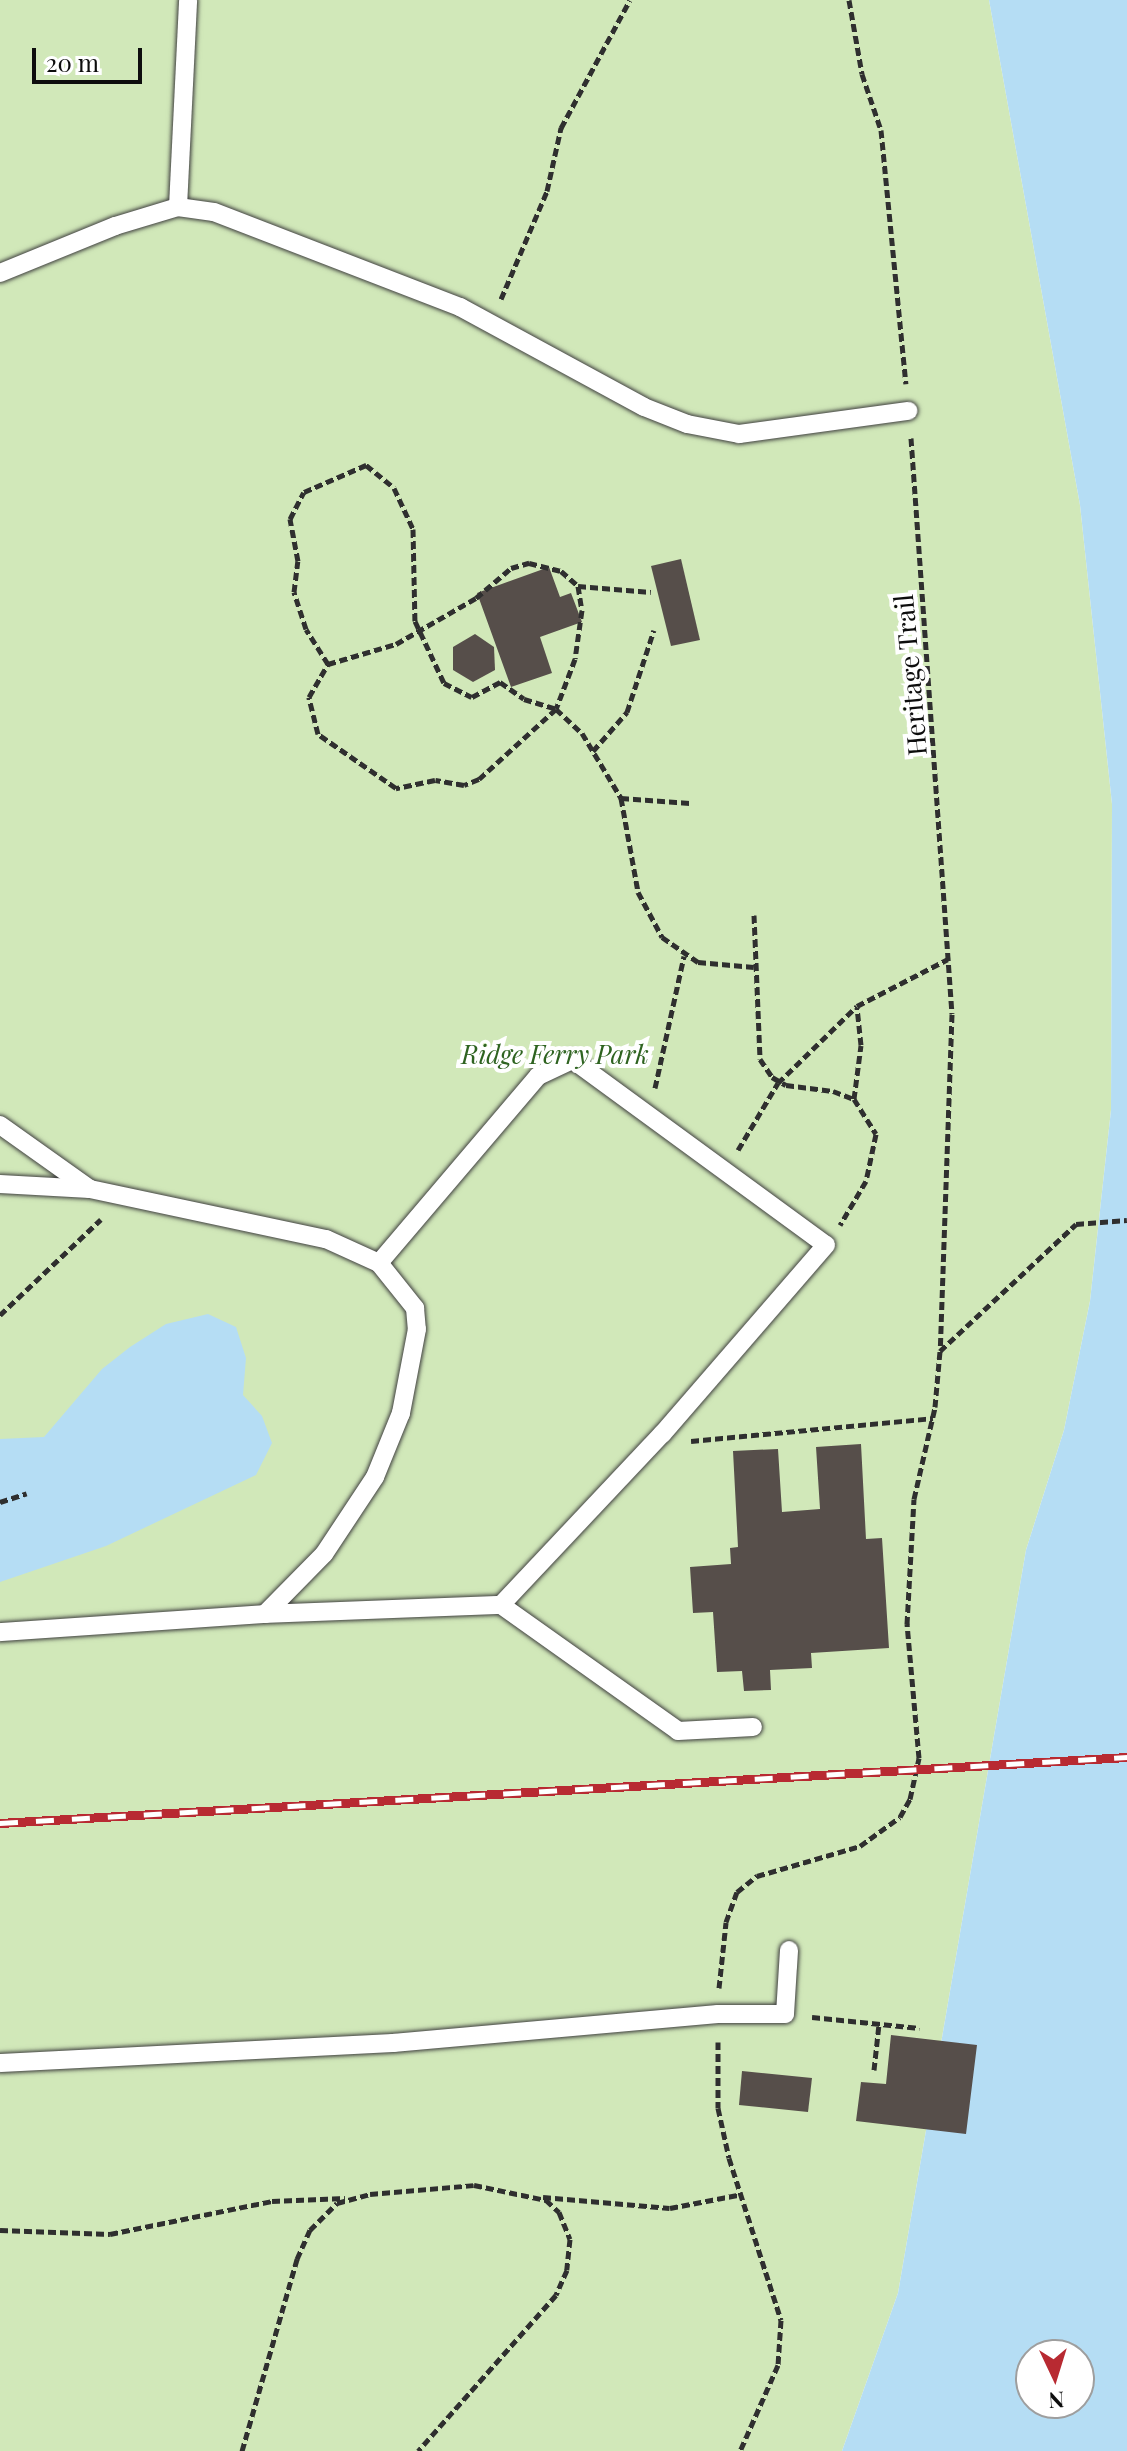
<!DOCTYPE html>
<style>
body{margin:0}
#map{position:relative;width:1127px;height:2451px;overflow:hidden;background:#fefbee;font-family:"Playfair Display",serif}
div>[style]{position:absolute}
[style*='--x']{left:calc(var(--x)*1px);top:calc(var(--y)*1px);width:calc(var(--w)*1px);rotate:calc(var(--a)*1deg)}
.green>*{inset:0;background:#d1e8b9}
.water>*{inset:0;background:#b5ddf4}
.building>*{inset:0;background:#564e4a}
.path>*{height:5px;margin-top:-2.5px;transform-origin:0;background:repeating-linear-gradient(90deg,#2f2f2f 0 8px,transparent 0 12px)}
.roads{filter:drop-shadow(0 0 2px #404040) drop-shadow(0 0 2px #404040)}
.service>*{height:18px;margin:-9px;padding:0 9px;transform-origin:9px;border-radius:9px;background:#fff}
.rail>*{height:9px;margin-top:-4.5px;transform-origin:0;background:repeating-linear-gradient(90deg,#fff 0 18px,#b82a32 0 36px);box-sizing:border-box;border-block:2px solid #b82a32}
span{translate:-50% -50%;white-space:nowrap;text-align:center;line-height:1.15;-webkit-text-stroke:8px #fff;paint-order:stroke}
.street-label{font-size:26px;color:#0d0d0d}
.park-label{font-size:26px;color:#2e6320;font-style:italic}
.north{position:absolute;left:1015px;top:2339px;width:80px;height:80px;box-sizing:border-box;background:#fff;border:2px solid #9e9e9e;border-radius:50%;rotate:176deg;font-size:22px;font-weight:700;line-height:32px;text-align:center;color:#0d0d0d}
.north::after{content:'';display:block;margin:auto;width:28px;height:36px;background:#b82a32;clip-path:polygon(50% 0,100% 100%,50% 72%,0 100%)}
.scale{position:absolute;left:32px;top:48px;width:110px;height:36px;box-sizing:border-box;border:4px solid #0d0d0d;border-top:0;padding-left:10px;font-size:24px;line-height:28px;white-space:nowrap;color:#0d0d0d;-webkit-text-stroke:6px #fff;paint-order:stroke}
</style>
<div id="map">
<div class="green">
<div style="clip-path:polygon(0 0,989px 0,1080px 505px,1112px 804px,1111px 1110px,1090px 1301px,1064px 1430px,1026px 1550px,898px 2293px,842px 2451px,0 2451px)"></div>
</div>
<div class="water">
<div style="clip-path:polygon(evenodd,989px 0,1127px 0,1127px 2451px,842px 2451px,898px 2293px,1026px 1550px,1064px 1430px,1090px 1301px,1111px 1110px,1112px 804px,1080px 505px,989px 0,1031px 2355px,1079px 2355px,1079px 2403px,1031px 2403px,1031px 2355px)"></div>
<div style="clip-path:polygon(208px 1314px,236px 1327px,246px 1358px,243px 1395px,262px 1416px,272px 1443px,256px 1475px,106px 1546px,0 1582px,0 1439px,44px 1437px,102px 1369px,130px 1347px,166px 1324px)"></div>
</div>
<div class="building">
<div style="clip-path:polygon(681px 559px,700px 640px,671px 646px,651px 566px)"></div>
<div style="clip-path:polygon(549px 567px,560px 597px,571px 593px,582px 622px,540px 637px,552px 673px,511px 687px,477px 593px)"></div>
<div style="clip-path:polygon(475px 634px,494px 647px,495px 670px,473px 682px,453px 670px,453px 647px)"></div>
<div style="clip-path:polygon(861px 1444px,866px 1539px,882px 1538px,889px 1648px,811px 1653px,812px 1668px,770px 1670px,771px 1690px,744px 1691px,742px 1671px,717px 1672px,713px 1612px,693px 1613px,690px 1567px,731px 1564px,730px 1548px,738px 1547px,733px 1451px,778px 1449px,782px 1512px,820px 1509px,816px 1447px)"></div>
<div style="clip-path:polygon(891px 2035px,977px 2045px,966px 2134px,856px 2121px,861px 2082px,886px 2084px)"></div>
<div style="clip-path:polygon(742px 2071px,812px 2078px,808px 2112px,739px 2105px)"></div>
</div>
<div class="path">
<div style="--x:849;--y:0;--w:75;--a:80"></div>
<div style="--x:862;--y:74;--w:59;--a:71.3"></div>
<div style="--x:881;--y:130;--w:255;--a:84.4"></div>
<div style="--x:501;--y:299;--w:117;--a:-66.9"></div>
<div style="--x:547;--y:191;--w:65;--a:-77.5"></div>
<div style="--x:561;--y:128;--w:145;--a:-61.7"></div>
<div style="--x:911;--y:438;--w:577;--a:85.93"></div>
<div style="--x:952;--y:1014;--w:336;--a:92"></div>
<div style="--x:529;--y:563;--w:33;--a:14"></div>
<div style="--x:561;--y:571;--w:23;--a:41"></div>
<div style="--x:578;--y:586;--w:24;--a:81"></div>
<div style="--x:582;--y:610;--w:49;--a:98.1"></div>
<div style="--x:575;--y:659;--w:53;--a:110.8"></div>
<div style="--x:556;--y:709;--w:104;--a:137.7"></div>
<div style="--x:479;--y:779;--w:16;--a:158"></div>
<div style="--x:464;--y:785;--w:29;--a:-170"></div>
<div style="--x:435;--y:780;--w:40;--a:168"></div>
<div style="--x:396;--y:788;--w:95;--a:-145.3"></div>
<div style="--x:318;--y:734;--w:38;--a:-104"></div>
<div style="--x:309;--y:697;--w:38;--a:-60"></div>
<div style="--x:328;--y:664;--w:71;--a:-16.4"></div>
<div style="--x:396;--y:644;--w:92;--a:-29.9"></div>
<div style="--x:476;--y:598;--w:46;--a:-40.6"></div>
<div style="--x:511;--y:568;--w:19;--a:-16"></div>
<div style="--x:578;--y:586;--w:73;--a:4.7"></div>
<div style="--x:328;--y:664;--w:41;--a:-122.2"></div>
<div style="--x:306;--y:629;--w:39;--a:-108"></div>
<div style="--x:294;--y:592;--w:31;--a:-83"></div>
<div style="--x:298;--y:561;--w:43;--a:-100.8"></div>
<div style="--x:290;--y:519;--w:30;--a:-63"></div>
<div style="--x:304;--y:492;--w:68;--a:-23.5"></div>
<div style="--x:366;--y:465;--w:36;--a:39"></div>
<div style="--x:394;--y:488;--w:45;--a:65.1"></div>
<div style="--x:413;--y:529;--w:92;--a:88.8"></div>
<div style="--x:415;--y:621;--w:68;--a:64.9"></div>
<div style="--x:444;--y:683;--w:31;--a:27"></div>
<div style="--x:472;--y:697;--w:32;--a:-28"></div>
<div style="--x:500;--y:682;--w:29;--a:35"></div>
<div style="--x:524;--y:699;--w:34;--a:17"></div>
<div style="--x:556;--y:709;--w:35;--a:43"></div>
<div style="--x:582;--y:733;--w:76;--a:59"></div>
<div style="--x:621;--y:798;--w:96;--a:79.7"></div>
<div style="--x:638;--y:892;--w:51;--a:61.9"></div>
<div style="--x:662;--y:937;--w:44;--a:34.8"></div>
<div style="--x:698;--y:962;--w:56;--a:5.1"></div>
<div style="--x:593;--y:751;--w:52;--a:-48.9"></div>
<div style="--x:627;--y:712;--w:86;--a:-71.8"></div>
<div style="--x:621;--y:798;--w:69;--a:4.1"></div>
<div style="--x:754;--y:915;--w:144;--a:87.6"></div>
<div style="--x:760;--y:1059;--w:22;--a:56"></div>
<div style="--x:772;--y:1077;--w:16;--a:30"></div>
<div style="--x:786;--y:1085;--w:47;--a:7.3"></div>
<div style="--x:833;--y:1091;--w:22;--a:21"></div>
<div style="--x:854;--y:1099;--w:41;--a:57.8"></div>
<div style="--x:876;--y:1134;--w:48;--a:102"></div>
<div style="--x:866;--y:1181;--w:51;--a:120.6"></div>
<div style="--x:655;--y:1088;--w:135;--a:-77.6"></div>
<div style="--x:854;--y:1099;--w:54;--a:-82.6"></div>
<div style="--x:861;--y:1045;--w:38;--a:-96"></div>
<div style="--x:738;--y:1150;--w:78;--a:-59.2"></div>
<div style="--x:778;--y:1083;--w:110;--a:-44.3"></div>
<div style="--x:857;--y:1006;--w:102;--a:-27.3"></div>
<div style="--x:0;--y:1315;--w:139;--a:-43.5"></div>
<div style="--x:691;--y:1441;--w:243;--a:-5.4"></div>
<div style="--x:0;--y:1502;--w:28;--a:-18"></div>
<div style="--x:719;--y:1988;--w:66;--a:-83.9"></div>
<div style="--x:726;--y:1922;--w:32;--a:-70"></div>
<div style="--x:737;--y:1892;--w:26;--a:-39"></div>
<div style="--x:757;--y:1876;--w:107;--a:-16.2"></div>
<div style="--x:860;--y:1846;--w:49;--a:-35.9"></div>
<div style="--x:900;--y:1817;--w:21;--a:-61"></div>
<div style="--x:910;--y:1799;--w:42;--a:-77.6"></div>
<div style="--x:919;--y:1758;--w:135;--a:-95.1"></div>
<div style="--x:907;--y:1624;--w:125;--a:-86.8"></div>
<div style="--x:914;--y:1499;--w:94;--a:-77.1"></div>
<div style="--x:935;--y:1407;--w:56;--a:-84.9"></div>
<div style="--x:940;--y:1351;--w:186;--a:-43"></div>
<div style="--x:1076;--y:1224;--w:51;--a:-4.5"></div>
<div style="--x:812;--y:2017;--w:108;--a:5.9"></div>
<div style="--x:718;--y:2042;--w:66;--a:90"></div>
<div style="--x:718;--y:2108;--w:51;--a:77.6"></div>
<div style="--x:729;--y:2158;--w:170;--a:72.2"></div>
<div style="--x:781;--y:2320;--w:45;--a:93.8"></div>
<div style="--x:778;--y:2365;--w:94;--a:113.8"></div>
<div style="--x:874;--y:2070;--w:46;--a:-83.8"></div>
<div style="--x:543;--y:2197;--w:127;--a:5"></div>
<div style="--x:670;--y:2208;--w:74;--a:-10.9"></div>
<div style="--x:0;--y:2230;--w:110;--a:2.1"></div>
<div style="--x:110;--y:2234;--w:165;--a:-11.5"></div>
<div style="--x:272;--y:2201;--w:73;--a:-2.4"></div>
<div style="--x:242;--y:2451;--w:200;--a:-74"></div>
<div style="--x:297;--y:2259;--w:32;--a:-66"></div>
<div style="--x:310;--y:2230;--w:38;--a:-45"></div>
<div style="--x:337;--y:2203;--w:34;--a:-15"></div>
<div style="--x:370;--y:2194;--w:104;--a:-4.9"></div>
<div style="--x:474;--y:2185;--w:74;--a:11.8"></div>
<div style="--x:546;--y:2200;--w:18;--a:43"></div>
<div style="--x:559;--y:2212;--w:29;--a:68"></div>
<div style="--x:570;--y:2239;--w:31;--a:96"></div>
<div style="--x:567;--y:2270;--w:27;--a:114"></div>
<div style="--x:556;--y:2295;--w:208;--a:131.5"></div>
</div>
<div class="roads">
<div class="service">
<div style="--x:178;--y:207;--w:207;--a:-87.2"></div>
<div style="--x:0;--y:273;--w:124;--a:-22.2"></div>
<div style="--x:115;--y:226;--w:66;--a:-16.8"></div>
<div style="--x:178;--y:207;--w:36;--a:8"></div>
<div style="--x:214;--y:212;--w:264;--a:21.1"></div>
<div style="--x:460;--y:307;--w:209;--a:28.5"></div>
<div style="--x:644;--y:407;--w:46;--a:21.6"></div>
<div style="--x:687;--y:424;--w:53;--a:10.9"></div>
<div style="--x:739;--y:434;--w:171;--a:-7.8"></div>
<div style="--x:0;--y:1125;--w:110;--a:35.4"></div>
<div style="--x:0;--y:1184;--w:90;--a:3.2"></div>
<div style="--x:90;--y:1189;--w:241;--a:12"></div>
<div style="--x:326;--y:1239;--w:58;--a:24.4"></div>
<div style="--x:379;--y:1263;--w:58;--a:51.3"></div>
<div style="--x:415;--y:1308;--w:21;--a:85"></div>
<div style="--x:417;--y:1329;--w:86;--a:100.8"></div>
<div style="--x:401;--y:1413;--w:69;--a:112.1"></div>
<div style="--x:375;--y:1477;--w:92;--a:123.5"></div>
<div style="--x:324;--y:1554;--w:84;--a:134.5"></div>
<div style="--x:265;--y:1614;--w:266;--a:176.1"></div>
<div style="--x:379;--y:1263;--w:245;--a:-49.6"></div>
<div style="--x:538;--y:1076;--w:38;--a:-25"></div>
<div style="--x:573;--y:1060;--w:313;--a:36.2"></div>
<div style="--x:826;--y:1245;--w:250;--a:130.9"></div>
<div style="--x:662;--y:1434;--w:235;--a:133.3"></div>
<div style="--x:265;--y:1614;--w:236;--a:-2.2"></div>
<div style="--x:501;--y:1605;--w:217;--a:35.4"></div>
<div style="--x:678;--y:1731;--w:75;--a:-3.1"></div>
<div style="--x:0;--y:2063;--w:394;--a:-2.9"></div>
<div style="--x:393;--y:2043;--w:326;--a:-5.1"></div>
<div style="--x:718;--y:2014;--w:67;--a:0"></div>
<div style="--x:785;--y:2014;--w:64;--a:-86.4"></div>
</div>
</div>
<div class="rail">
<div style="--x:0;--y:1823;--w:1129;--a:-3.35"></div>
</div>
<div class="street-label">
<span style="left:910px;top:675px;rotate:-95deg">Heritage Trail</span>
</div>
<div class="park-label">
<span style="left:555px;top:1054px">Ridge Ferry Park</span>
</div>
<div class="north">N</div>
<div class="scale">20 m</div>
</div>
